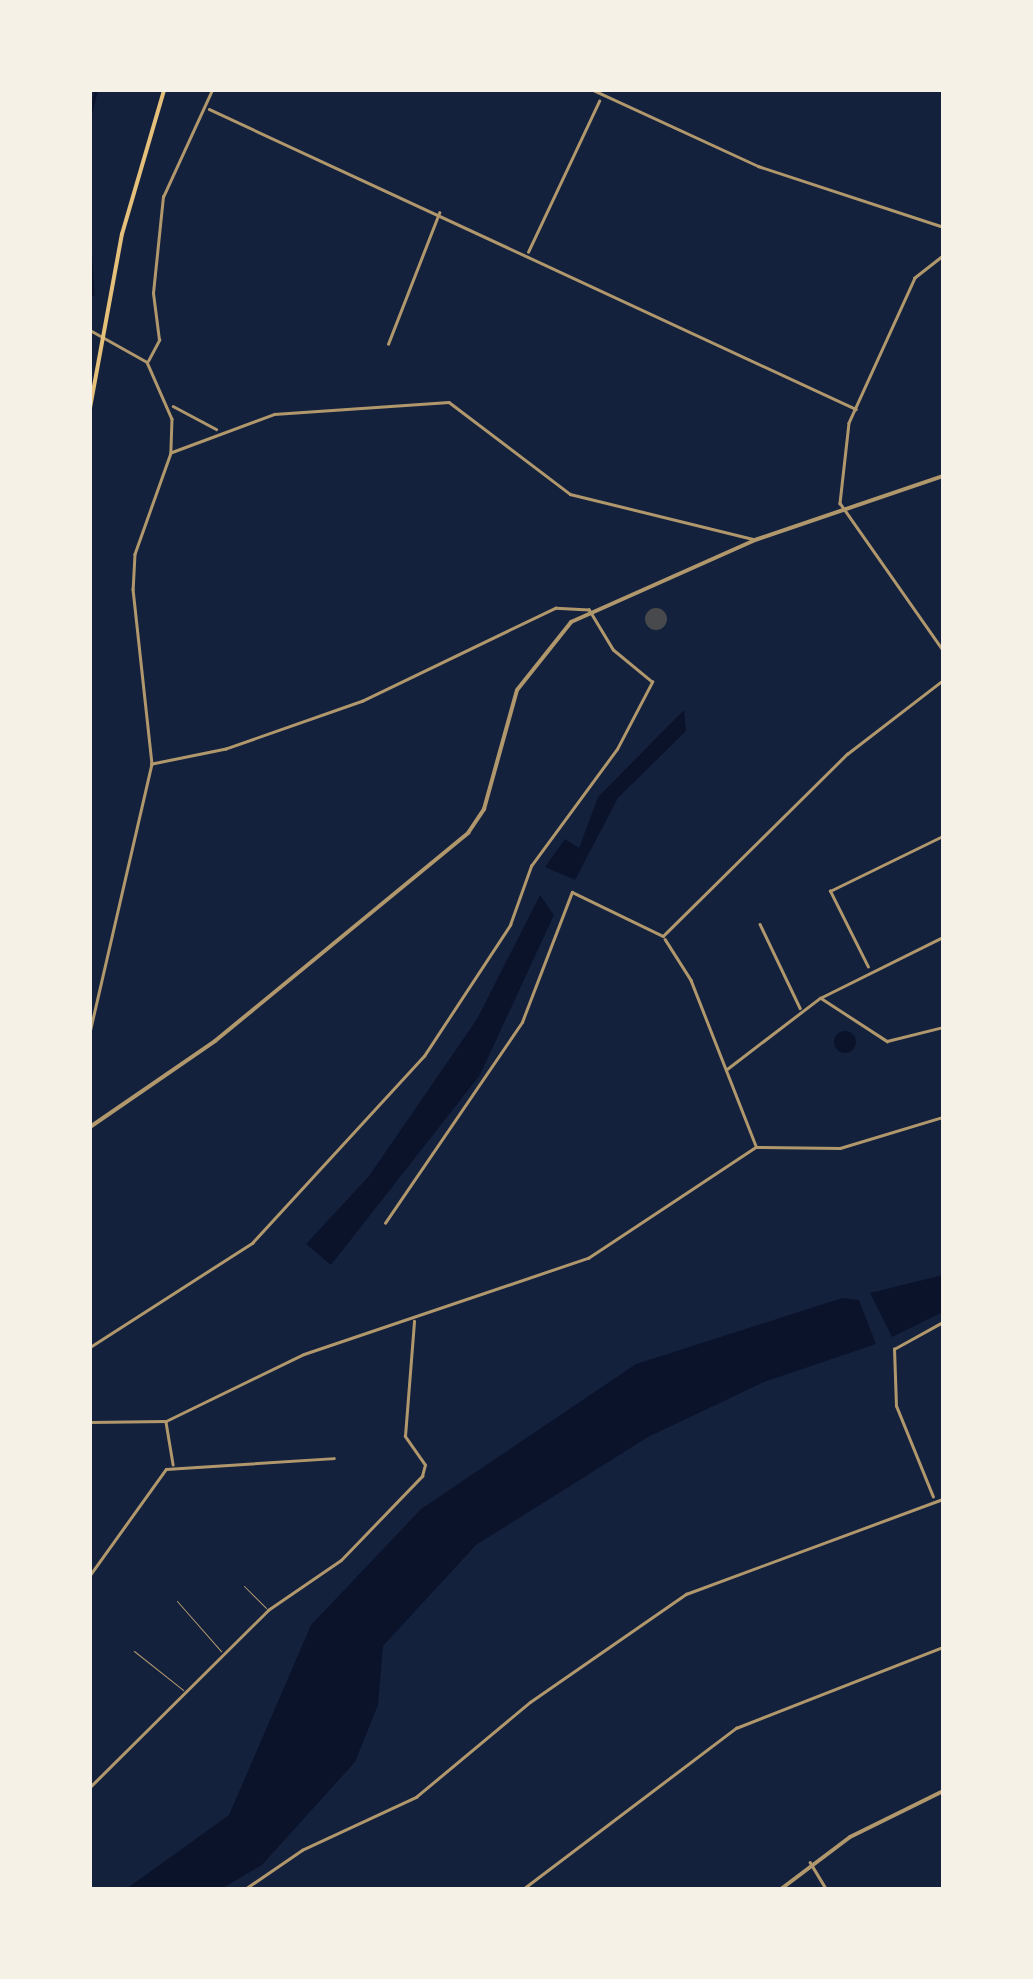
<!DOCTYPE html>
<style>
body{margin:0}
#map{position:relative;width:1033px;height:1979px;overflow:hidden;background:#14213d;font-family:Mulish,sans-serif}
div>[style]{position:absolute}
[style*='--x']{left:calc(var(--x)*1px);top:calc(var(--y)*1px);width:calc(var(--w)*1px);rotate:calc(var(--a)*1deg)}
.water>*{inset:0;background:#0b132b}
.round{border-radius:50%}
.stream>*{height:2.5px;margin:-1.25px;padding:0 1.25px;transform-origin:1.25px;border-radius:1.25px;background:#0b132b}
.building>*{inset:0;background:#48494c}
.service>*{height:1px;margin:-0.5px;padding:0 0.5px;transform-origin:0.5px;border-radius:0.5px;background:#b1986c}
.minor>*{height:2.5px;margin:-1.25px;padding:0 1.25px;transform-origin:1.25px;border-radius:1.25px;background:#b1986c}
.tertiary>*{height:4px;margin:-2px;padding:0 2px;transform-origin:2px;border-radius:2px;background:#b1986c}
.primary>*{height:4px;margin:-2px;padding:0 2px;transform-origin:2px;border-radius:2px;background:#e5c07b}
span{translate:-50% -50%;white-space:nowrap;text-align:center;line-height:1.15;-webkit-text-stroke:9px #f6f1e7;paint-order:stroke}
.frame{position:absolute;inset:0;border:92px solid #f6f1e7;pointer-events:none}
</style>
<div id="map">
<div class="water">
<div style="clip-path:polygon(684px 710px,686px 731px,618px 798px,575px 880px,545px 867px,565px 839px,579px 848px,598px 797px)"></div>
<div style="clip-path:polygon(540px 895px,554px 915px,480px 1075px,331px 1265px,306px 1244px,369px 1176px,477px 1019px)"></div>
<div class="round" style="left:834px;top:1031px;width:22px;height:22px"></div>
<div style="clip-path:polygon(943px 1275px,943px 1312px,892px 1337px,870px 1293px)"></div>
<div style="clip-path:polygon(842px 1298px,859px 1300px,876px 1344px,764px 1382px,648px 1437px,476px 1545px,383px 1646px,378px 1705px,355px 1762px,262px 1865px,221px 1889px,126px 1889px,229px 1815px,311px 1625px,421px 1509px,636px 1364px)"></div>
</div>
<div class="stream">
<div style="--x:90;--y:114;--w:25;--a:-76"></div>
<div style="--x:90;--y:243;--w:51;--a:86.6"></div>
</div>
<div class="building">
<div class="round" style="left:645px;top:608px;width:22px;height:22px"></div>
</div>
<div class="service">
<div style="--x:244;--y:1586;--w:31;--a:45"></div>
<div style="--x:177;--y:1601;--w:67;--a:48.7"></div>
<div style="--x:134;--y:1651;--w:63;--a:38.5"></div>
</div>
<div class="minor">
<div style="--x:593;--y:90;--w:182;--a:24.7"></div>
<div style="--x:758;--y:166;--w:195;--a:18.2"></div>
<div style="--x:209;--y:109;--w:713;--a:24.88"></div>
<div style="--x:528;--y:252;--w:167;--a:-64.8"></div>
<div style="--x:943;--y:256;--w:36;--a:142"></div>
<div style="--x:915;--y:278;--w:159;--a:114.5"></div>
<div style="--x:849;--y:423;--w:81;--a:96.4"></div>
<div style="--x:840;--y:503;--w:179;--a:55"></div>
<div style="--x:90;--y:330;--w:65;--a:29.3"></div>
<div style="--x:147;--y:362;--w:62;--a:66.3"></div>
<div style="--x:172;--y:419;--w:34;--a:92"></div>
<div style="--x:171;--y:453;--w:107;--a:109.6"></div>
<div style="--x:135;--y:554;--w:35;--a:93"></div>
<div style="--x:133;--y:589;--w:176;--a:83.8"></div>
<div style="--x:152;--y:764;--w:276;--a:103"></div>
<div style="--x:388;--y:344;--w:141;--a:-68.7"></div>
<div style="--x:148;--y:361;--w:24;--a:-62"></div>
<div style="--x:159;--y:340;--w:47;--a:-97.3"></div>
<div style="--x:153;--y:293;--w:97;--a:-84.1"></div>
<div style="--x:163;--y:197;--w:118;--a:-65.4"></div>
<div style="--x:173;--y:406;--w:49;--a:28.1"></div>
<div style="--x:172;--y:452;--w:109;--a:-20.4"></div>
<div style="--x:274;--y:414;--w:175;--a:-3.9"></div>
<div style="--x:449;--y:402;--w:152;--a:37.2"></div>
<div style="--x:570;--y:494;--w:188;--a:13.8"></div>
<div style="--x:760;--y:924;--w:93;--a:64.5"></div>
<div style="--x:665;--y:939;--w:49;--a:57.6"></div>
<div style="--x:691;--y:980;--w:178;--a:68.6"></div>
<div style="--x:868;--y:967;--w:85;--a:-116.6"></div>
<div style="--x:830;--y:891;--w:126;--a:-26"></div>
<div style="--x:821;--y:998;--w:79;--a:33.1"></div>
<div style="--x:887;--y:1041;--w:58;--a:-14"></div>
<div style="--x:727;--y:1069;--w:117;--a:-37.4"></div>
<div style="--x:820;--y:998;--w:137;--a:-26.4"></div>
<div style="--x:385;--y:1223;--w:243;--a:-55.7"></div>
<div style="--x:522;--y:1022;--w:139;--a:-69"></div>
<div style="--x:572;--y:892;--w:101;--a:25.8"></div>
<div style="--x:663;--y:936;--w:259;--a:-44.7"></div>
<div style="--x:847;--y:754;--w:121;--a:-37.6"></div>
<div style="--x:90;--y:1347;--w:193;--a:-32.7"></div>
<div style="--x:252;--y:1243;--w:254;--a:-47.4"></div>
<div style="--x:424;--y:1056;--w:157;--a:-56.7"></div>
<div style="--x:510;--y:925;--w:63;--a:-70.4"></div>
<div style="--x:531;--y:866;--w:145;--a:-53.7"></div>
<div style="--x:617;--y:749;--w:76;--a:-62.4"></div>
<div style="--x:652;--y:682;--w:50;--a:-140.6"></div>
<div style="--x:613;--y:650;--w:47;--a:-121"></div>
<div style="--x:589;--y:610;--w:33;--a:-177"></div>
<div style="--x:556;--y:608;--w:214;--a:154.3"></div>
<div style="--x:363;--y:701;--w:145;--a:160.7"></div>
<div style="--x:226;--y:749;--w:76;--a:168.5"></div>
<div style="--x:90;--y:1422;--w:76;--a:-0.8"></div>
<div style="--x:166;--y:1421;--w:153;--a:-25.9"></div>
<div style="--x:304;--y:1354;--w:300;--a:-18.7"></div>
<div style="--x:588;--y:1258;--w:201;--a:-33.5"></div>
<div style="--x:756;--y:1147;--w:84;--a:0.7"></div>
<div style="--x:840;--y:1148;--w:108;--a:-16.8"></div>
<div style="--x:166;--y:1422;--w:43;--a:80.5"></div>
<div style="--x:933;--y:1497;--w:98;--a:-112.1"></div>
<div style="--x:896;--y:1406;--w:57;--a:-92"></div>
<div style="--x:894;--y:1349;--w:56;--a:-28.9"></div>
<div style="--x:90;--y:1575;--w:130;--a:-54.4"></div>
<div style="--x:166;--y:1469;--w:168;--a:-3.7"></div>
<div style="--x:90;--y:1787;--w:251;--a:-44.8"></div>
<div style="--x:268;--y:1610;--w:88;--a:-34.4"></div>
<div style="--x:341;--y:1560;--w:117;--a:-46"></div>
<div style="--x:422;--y:1476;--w:11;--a:-75"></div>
<div style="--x:425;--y:1465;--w:35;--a:-125"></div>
<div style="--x:405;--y:1436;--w:115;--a:-85.5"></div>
<div style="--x:810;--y:1862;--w:31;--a:59"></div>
<div style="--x:245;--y:1889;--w:69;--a:-34.4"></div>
<div style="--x:302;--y:1850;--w:126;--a:-24.9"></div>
<div style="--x:416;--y:1797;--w:148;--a:-39.8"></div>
<div style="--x:530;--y:1702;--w:190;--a:-34.7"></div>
<div style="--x:686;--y:1594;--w:274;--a:-20.3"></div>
<div style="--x:523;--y:1889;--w:267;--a:-37.1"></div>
<div style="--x:736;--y:1728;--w:222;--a:-21.4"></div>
</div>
<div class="tertiary">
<div style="--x:90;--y:1127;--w:152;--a:-34.5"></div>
<div style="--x:215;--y:1041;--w:328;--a:-39.4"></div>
<div style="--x:468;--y:833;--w:29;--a:-56"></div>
<div style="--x:484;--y:809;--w:123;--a:-74.5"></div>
<div style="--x:517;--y:690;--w:87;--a:-51.5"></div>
<div style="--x:571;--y:622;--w:201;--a:-24"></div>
<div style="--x:755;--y:540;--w:199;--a:-18.8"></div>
<div style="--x:781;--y:1889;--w:86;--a:-37"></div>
<div style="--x:850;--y:1837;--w:104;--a:-26.3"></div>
</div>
<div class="primary">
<div style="--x:90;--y:408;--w:177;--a:-79.6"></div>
<div style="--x:122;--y:234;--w:150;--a:-73.7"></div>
</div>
<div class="frame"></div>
</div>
